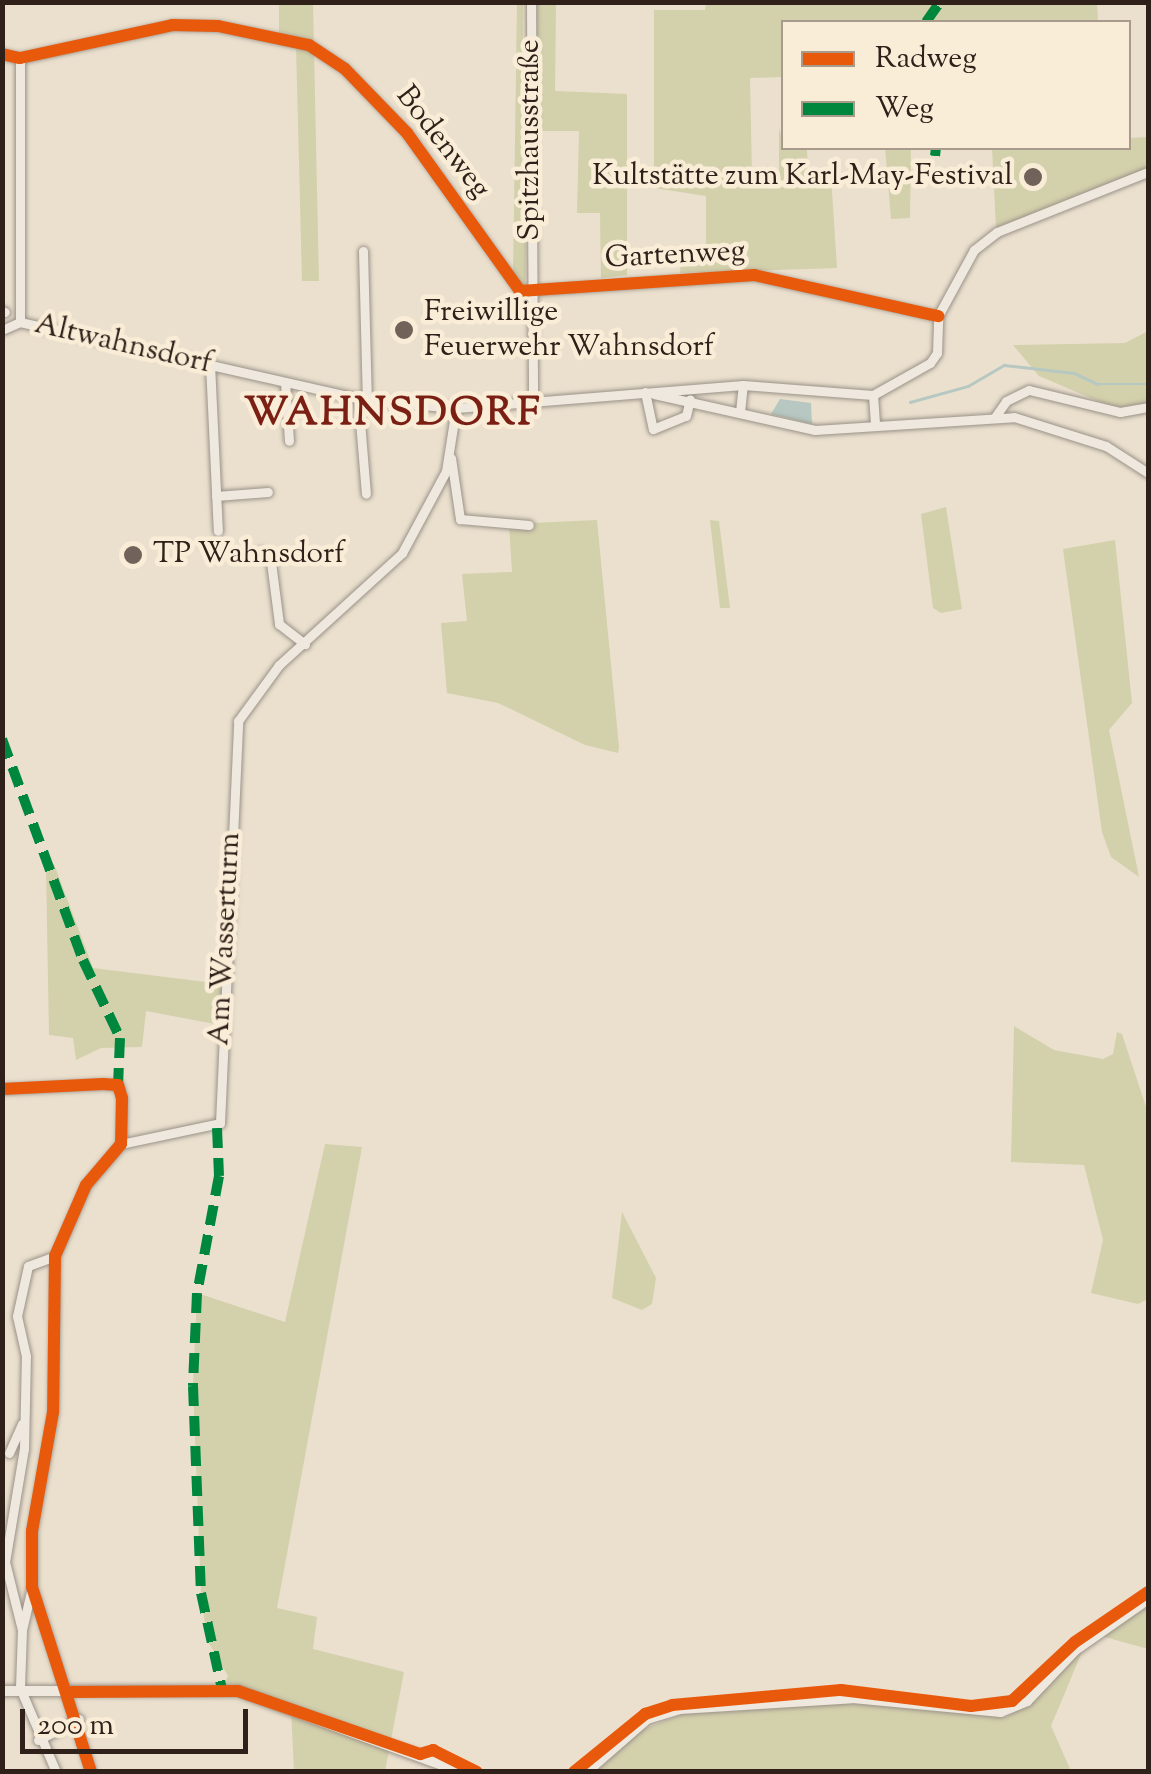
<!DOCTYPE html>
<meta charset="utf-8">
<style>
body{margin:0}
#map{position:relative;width:1151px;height:1774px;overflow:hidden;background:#ebe0ce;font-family:"Sorts Mill Goudy",serif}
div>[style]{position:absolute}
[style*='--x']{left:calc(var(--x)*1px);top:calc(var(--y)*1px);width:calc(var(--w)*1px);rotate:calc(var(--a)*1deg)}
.green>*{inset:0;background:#d3d0ac}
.water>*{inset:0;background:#b6c8c1}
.stream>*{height:2.5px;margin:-1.25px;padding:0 1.25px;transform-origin:1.25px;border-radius:1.25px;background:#b6c8c1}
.roads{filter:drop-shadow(0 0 2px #9a9288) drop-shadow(0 0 2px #9a9288)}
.minor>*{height:9px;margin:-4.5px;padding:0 4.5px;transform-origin:4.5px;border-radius:4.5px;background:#eee8df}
.tertiary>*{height:10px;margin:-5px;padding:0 5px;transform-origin:5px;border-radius:5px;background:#eee8df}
.quiet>*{height:10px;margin-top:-5px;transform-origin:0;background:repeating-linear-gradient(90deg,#00873e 0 20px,transparent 0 30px)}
.cycleway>*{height:12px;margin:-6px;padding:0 6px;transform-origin:6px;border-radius:6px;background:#e8590c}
.dots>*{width:28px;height:28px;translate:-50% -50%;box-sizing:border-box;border:5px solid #faedd7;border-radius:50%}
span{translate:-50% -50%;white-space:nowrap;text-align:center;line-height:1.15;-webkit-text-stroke:9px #faedd7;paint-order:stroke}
.street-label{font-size:30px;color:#30201a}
.poi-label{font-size:30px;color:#30201a}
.right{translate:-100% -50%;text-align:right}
.left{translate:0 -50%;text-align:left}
.district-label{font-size:40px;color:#7a1f14;font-weight:700;letter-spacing:2.5px}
.frame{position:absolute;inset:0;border:5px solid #30201a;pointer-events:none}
.legend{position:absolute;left:781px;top:20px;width:350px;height:130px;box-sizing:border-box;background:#faedd7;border:2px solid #a99b8b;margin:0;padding:12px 18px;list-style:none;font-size:30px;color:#30201a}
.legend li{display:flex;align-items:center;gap:20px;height:50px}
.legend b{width:50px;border:2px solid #a99b8b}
.scale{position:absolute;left:20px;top:1709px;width:228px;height:45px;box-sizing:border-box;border:5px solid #30201a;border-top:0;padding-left:12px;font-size:30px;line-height:35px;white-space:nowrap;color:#30201a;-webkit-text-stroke:8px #faedd7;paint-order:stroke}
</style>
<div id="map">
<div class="green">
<div style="clip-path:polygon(523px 2px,522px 175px,527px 179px,525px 289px,513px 276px,517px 3px)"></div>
<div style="clip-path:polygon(706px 2px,1097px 2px,1098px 22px,784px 22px,783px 77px,750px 78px,752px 178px,779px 176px,779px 127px,784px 148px,807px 148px,808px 178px,831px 176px,837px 268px,680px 273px,681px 255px,706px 254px,706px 196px,654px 188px,654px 10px,705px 10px)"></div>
<div style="clip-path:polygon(279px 3px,313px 3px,319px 281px,302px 281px,296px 45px,279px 39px)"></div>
<div style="clip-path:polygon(537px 3px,556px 3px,555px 91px,627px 94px,627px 275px,601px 278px,600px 213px,577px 213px,579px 131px,537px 131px)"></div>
<div style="clip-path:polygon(1148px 137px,1148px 169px,996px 229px,992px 148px,1128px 148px,1129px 138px)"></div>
<div style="clip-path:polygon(885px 148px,911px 148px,910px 218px,891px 219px)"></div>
<div style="clip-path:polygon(1148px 331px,1148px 408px,1121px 411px,1039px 376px,1013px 345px,1125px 343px)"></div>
<div style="clip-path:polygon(946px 507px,962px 609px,941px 613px,933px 608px,921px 514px)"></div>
<div style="clip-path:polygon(597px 520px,619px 747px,618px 753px,585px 745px,498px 703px,447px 693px,441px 623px,467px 621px,462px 574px,512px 572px,509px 524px)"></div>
<div style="clip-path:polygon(710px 520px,719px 521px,730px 608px,720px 608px)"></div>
<div style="clip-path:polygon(1115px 540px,1132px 703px,1109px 730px,1139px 877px,1111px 857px,1102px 832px,1063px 549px)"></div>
<div style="clip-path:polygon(54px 864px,93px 968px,222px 984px,220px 1025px,146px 1011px,142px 1047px,101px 1048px,76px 1060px,73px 1038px,49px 1035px,46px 866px)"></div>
<div style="clip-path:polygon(1014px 1026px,1054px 1050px,1103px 1059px,1113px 1054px,1117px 1032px,1122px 1034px,1148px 1113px,1148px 1299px,1138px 1304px,1091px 1293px,1103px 1240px,1084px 1165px,1011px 1162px)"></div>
<div style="clip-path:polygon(325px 1144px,362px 1147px,277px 1608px,317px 1617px,313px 1649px,404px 1672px,385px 1771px,294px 1771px,291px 1709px,222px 1689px,228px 1676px,207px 1640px,201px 1593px,193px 1386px,197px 1293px,285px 1322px)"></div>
<div style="clip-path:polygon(622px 1212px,656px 1278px,652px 1304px,642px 1310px,612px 1298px)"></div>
<div style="clip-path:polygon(1148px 1589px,1148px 1649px,1105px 1637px,1096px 1623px)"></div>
<div style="clip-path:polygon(1084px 1647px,1051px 1726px,1071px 1771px,596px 1772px,641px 1730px,683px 1714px,866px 1702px,1006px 1717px,1030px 1704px)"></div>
</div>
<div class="water">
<div style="clip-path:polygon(780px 399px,811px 403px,812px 424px,771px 414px)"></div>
</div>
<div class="stream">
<div style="--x:910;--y:402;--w:60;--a:-15.4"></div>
<div style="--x:968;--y:386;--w:42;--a:-30.3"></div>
<div style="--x:1004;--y:365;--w:70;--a:6.5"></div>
<div style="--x:1074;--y:373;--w:26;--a:25"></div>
<div style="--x:1098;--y:384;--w:50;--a:0"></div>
</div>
<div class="roads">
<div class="minor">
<div style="--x:531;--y:2;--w:396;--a:89.7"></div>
<div style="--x:2;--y:54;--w:18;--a:13"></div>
<div style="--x:20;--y:58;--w:156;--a:-12.2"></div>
<div style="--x:172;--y:25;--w:46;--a:1.2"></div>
<div style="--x:218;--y:26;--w:93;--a:11.8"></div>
<div style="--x:309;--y:45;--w:43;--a:33.7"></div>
<div style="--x:345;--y:69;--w:89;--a:45.9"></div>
<div style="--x:407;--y:133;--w:194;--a:54.4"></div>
<div style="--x:520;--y:291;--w:235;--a:-3.9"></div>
<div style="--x:754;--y:275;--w:189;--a:12.6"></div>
<div style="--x:363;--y:251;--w:149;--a:88.5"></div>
<div style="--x:2;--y:311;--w:3;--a:18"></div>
<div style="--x:938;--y:316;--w:75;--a:-61.4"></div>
<div style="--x:974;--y:250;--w:29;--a:-38"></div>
<div style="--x:997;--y:232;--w:162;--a:-21.7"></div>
<div style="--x:20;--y:322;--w:356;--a:12.7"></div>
<div style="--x:367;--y:400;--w:89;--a:5.1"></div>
<div style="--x:456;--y:408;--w:288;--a:-4.6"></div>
<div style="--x:743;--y:385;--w:130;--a:4.4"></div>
<div style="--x:873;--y:395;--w:65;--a:-29.3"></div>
<div style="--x:930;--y:363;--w:12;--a:-55"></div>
<div style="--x:937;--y:353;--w:37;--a:-88"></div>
<div style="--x:20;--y:322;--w:264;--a:-90"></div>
<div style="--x:2;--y:330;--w:20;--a:-24"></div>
<div style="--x:210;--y:364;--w:167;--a:87.3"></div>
<div style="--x:285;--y:382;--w:59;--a:86.1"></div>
<div style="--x:645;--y:392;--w:38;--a:78"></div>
<div style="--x:653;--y:429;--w:35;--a:-22"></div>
<div style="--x:686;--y:416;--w:17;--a:-77"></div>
<div style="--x:654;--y:394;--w:165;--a:12.6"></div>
<div style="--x:815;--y:430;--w:199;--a:-3.7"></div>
<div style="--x:1014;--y:417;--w:96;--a:17.5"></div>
<div style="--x:1106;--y:446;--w:50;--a:32.7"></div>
<div style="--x:873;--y:395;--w:29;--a:86"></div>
<div style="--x:358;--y:397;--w:97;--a:85.3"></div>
<div style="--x:740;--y:412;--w:27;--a:-84"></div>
<div style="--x:995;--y:417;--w:19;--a:-55"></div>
<div style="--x:1006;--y:401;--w:25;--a:-26"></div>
<div style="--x:1029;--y:390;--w:94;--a:13.6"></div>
<div style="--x:1120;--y:412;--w:28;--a:-10"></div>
<div style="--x:451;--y:458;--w:62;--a:81.6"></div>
<div style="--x:460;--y:519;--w:69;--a:5"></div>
<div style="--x:216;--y:496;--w:52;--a:-4.4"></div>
<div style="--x:261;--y:552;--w:14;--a:45"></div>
<div style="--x:271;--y:562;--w:63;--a:82.6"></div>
<div style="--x:279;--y:624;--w:33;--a:38"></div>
<div style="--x:2;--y:1089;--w:101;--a:-2.8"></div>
<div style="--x:103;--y:1084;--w:15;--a:4"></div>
<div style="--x:118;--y:1085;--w:14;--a:73"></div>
<div style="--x:122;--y:1098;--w:46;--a:91.2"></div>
<div style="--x:121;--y:1144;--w:54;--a:130.5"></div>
<div style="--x:86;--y:1185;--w:77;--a:113.6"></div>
<div style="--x:55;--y:1256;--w:156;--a:90.7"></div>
<div style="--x:53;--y:1412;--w:121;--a:100"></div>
<div style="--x:32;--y:1531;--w:56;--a:90"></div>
<div style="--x:32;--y:1587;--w:194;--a:72.3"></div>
<div style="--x:121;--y:1144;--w:101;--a:-12"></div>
<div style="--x:220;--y:1123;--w:402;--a:-87.4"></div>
<div style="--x:238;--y:721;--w:69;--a:-53.8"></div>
<div style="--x:279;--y:665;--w:166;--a:-42.3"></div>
<div style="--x:402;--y:553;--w:93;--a:-61.8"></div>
<div style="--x:446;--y:471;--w:64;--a:-81"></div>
<div style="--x:9;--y:1453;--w:32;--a:-66"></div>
<div style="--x:32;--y:1587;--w:44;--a:103.1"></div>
<div style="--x:22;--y:1630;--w:58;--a:92"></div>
<div style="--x:20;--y:1688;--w:91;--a:66.8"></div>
<div style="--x:22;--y:1630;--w:70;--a:-104"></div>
<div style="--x:5;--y:1562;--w:115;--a:-80.5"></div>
<div style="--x:24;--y:1449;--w:93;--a:-88.8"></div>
<div style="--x:26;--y:1356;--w:41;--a:-102.7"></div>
<div style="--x:17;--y:1316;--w:51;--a:-77.6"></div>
<div style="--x:28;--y:1266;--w:29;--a:-20"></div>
<div style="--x:38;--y:1740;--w:46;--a:-27.1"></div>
<div style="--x:586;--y:1772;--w:81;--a:-41"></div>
<div style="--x:647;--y:1719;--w:34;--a:-17"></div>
<div style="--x:679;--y:1709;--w:173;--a:-3.6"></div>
<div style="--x:852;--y:1698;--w:149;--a:5.4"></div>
<div style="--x:1000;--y:1712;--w:29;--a:-22"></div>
<div style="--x:1027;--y:1701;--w:70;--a:-46.7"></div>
<div style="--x:1075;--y:1650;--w:89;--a:-34.9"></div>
</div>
<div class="tertiary">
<div style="--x:2;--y:1691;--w:236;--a:0"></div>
<div style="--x:238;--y:1691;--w:238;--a:19.9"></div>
</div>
</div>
<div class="quiet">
<div style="--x:926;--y:22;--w:24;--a:-55"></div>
<div style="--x:935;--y:156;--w:8;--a:-83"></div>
<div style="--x:2;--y:739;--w:235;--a:69.9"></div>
<div style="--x:83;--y:960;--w:86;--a:64.6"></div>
<div style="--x:120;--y:1038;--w:47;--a:92.4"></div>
<div style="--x:217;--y:1128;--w:48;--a:87.6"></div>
<div style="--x:219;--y:1176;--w:119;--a:100.6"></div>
<div style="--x:197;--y:1293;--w:93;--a:92.5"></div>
<div style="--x:193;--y:1386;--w:207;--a:87.8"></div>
<div style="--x:201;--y:1593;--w:98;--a:77.7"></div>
</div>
<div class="cycleway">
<div style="--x:2;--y:54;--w:18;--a:13"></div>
<div style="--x:20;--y:58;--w:156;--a:-12.2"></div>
<div style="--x:172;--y:25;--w:46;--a:1.2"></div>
<div style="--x:218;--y:26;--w:93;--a:11.8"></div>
<div style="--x:309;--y:45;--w:43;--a:33.7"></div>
<div style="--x:345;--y:69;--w:89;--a:45.9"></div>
<div style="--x:407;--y:133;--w:194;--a:54.4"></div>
<div style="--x:520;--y:291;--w:235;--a:-3.9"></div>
<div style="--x:754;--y:275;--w:189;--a:12.6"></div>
<div style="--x:2;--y:1089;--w:101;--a:-2.8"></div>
<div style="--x:103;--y:1084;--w:15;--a:4"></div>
<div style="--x:118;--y:1085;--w:14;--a:73"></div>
<div style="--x:122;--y:1098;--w:46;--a:91.2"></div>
<div style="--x:121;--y:1144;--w:54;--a:130.5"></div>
<div style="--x:86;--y:1185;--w:77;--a:113.6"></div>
<div style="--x:55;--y:1256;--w:156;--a:90.7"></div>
<div style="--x:53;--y:1412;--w:121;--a:100"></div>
<div style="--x:32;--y:1531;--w:56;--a:90"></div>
<div style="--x:32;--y:1587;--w:194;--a:72.3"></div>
<div style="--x:71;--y:1692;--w:167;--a:-0.3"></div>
<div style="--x:238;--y:1691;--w:193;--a:19.1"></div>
<div style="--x:420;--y:1754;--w:14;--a:-17"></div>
<div style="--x:433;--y:1750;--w:49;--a:26.6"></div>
<div style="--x:574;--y:1772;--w:92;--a:-39.2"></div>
<div style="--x:645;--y:1714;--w:28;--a:-18"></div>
<div style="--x:672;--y:1705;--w:170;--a:-5.1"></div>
<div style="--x:841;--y:1690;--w:131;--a:7"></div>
<div style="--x:971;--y:1706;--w:41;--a:-7"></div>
<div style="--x:1012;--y:1701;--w:86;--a:-43.1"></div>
<div style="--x:1075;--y:1642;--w:88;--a:-34.4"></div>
</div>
<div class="dots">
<div style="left:1033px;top:177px;background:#716359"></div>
<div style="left:404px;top:330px;background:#716359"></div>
<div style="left:133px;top:555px;background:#716359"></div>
</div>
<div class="street-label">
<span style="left:531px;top:140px;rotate:-90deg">Spitzhausstraße</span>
<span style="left:442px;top:143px;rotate:52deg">Bodenweg</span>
<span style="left:675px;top:256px;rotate:-3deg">Gartenweg</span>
<span style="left:123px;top:345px;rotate:13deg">Altwahnsdorf</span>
<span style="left:226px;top:939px;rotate:-87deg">Am Wasserturm</span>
</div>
<div class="poi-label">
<span class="right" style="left:1013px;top:177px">Kultstätte zum Karl-May-Festival</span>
<span class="left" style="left:424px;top:330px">Freiwillige<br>Feuerwehr Wahnsdorf</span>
<span class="left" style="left:153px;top:555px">TP Wahnsdorf</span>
</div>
<div class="district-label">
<span style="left:393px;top:415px">WAHNSDORF</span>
</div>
<div class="frame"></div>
<ul class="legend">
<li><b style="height:12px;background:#e8590c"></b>Radweg</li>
<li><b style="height:12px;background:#00873e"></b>Weg</li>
</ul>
<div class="scale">200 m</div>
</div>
